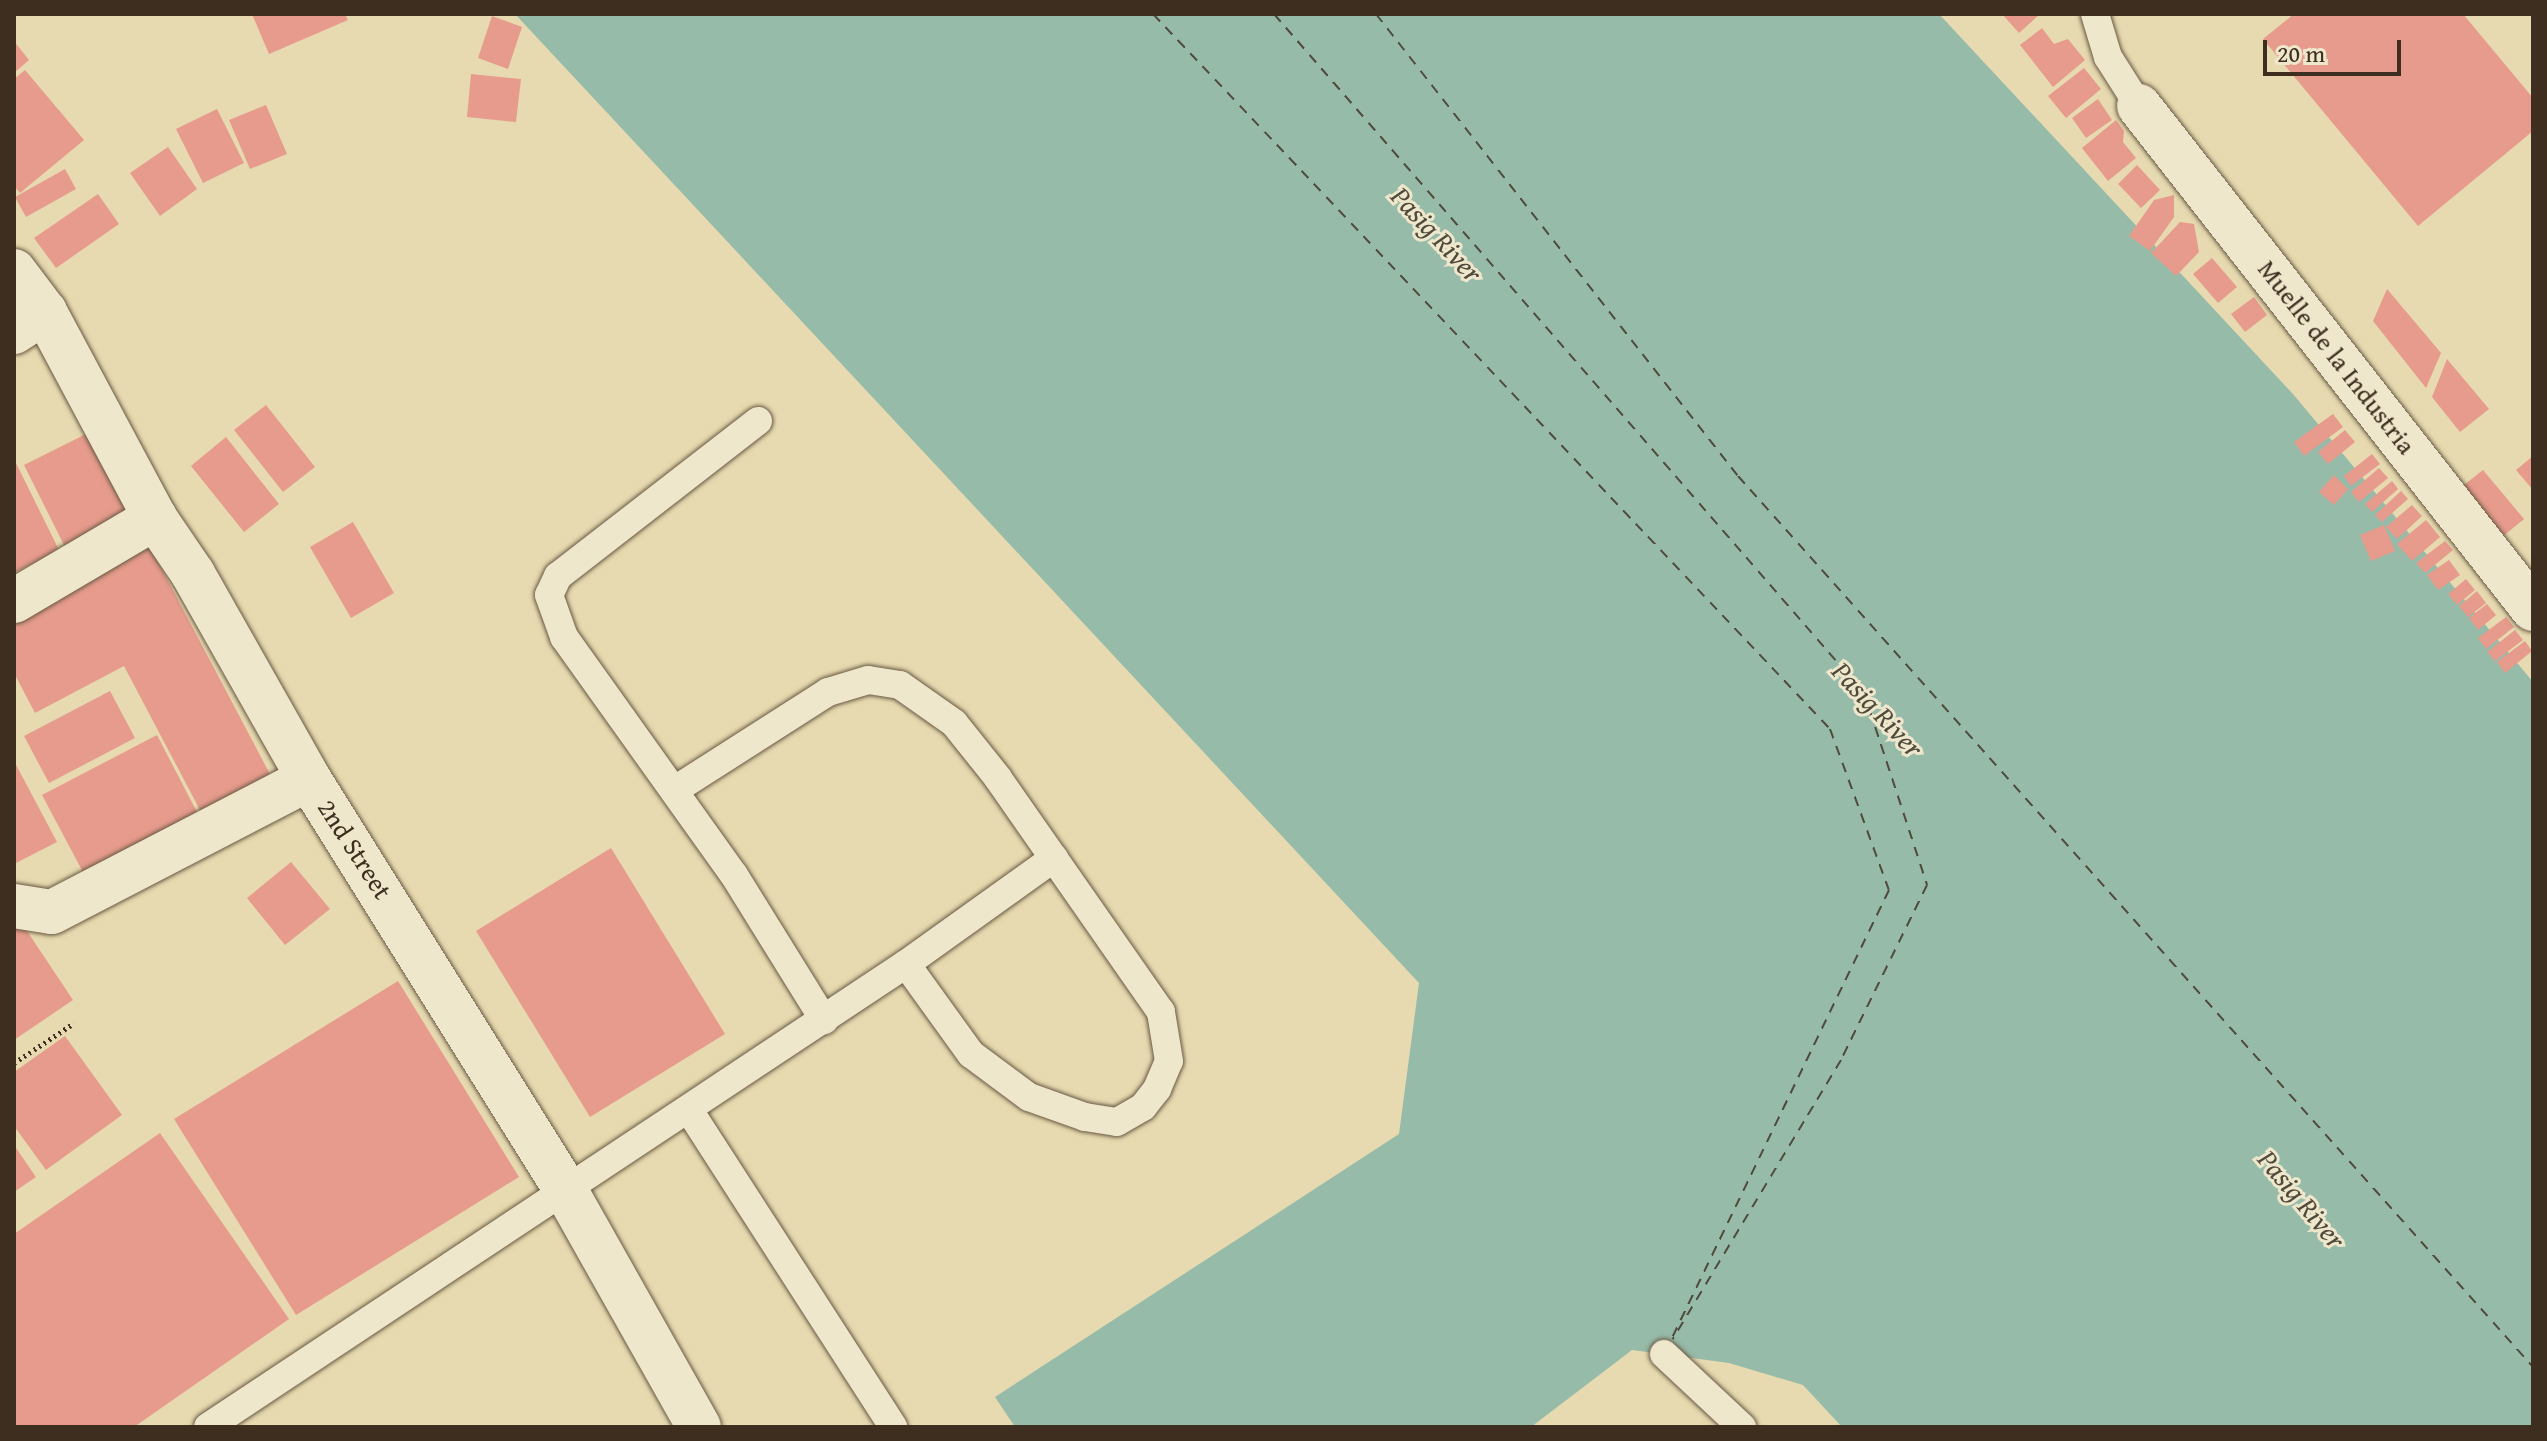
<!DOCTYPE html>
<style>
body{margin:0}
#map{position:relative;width:2547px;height:1441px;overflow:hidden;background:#e7dab0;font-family:"Gentium Book Plus",serif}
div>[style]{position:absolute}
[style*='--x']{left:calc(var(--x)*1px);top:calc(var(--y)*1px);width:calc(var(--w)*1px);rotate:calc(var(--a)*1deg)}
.water>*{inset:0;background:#97bba9}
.ferry>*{height:2px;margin-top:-1px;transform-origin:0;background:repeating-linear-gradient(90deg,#4f4a3b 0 10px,transparent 0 18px)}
.building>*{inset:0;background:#e69b8c}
.path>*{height:5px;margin-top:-2.5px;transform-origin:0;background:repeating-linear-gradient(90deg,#3d2e1f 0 2px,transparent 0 6px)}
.roads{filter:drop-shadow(0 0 2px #685943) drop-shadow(0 0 2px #685943)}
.lane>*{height:28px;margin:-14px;padding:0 14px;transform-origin:14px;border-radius:14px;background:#efe7cc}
.street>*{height:44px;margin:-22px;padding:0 22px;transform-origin:22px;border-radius:22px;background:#efe7cc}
.secondary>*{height:44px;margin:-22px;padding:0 22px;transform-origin:22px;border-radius:22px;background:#efe7cc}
span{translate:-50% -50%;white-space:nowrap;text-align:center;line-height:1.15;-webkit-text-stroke:6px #efe7cc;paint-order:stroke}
.street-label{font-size:26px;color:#3d2e1f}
.water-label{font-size:28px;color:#4f4a3b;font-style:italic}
.frame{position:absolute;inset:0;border:16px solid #3d2e1f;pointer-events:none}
.scale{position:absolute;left:2263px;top:40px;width:138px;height:36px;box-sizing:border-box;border:4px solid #3d2e1f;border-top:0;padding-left:10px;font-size:24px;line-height:28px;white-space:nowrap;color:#3d2e1f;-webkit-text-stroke:6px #efe7cc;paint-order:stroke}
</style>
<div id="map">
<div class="water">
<div style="clip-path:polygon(515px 14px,1939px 14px,2293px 394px,2533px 682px,2533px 1427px,1842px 1427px,1803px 1385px,1729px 1363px,1632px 1350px,1531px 1427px,1015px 1427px,995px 1397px,1399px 1134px,1419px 983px)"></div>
</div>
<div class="ferry">
<div style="--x:1153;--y:14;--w:985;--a:46.56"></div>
<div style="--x:1830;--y:729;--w:171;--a:69.9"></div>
<div style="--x:1889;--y:890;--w:502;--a:115.85"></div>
<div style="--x:1274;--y:14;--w:900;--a:49.01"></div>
<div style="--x:1864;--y:693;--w:202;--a:71.8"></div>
<div style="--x:1927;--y:885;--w:195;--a:116.2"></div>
<div style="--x:1841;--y:1060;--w:326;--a:121.1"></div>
<div style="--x:1376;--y:14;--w:587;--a:51.92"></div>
<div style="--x:1738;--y:476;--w:1194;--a:48.26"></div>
</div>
<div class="building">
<div style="clip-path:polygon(252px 14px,345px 14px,348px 20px,269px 54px)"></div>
<div style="clip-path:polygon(2002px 14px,2040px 14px,2019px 33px)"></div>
<div style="clip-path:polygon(2294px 14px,2463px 14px,2533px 98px,2533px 131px,2418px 226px,2263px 39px)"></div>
<div style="clip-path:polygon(492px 16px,522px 27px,508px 69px,478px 58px)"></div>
<div style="clip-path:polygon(2042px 28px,2054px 44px,2068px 39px,2085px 60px,2053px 87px,2020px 45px)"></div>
<div style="clip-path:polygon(14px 41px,29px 60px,14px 73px)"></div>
<div style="clip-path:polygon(2084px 68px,2101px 89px,2066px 118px,2048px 96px)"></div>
<div style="clip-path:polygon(25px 70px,84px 140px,20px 193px,14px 186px,14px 79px)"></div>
<div style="clip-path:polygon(471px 74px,521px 79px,516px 122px,467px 117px)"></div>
<div style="clip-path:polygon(2098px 99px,2112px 120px,2086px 138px,2072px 118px)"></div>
<div style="clip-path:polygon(266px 105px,287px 154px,250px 169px,229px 120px)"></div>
<div style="clip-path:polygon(217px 109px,244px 163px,203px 183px,176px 129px)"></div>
<div style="clip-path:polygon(2116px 120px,2124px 131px,2123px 142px,2136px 158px,2108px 181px,2082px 148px)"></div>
<div style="clip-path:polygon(168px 147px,197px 189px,160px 216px,130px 173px)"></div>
<div style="clip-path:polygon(2137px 165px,2160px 190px,2141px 208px,2118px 184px)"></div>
<div style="clip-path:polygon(65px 169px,76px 189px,26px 217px,15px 197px)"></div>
<div style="clip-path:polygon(98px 194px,119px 224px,56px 268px,34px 238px)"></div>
<div style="clip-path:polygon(2174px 195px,2174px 217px,2150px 251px,2129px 236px,2154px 200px)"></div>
<div style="clip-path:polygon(2180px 222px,2194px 224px,2199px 252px,2176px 276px,2151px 253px)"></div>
<div style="clip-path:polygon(2212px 258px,2237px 287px,2218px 303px,2193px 274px)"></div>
<div style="clip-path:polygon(2387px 289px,2441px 353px,2426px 388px,2373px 321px)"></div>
<div style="clip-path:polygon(2254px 297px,2267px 315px,2245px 332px,2231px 314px)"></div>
<div style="clip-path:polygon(2447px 359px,2489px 409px,2460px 432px,2432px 397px)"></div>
<div style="clip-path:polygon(266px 405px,315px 467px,283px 492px,234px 430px)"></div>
<div style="clip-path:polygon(2333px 414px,2343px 427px,2304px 456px,2294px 442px)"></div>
<div style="clip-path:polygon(2345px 430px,2355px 442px,2328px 464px,2318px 452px)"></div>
<div style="clip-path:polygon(88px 433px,129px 516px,65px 547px,24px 465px)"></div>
<div style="clip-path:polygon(226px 437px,279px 504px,244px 532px,191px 466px)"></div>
<div style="clip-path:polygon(2372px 454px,2380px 464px,2351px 486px,2344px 476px)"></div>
<div style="clip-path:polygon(2533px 456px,2533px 490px,2516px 470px)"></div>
<div style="clip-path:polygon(14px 459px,59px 550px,14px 573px)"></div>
<div style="clip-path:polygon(2379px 468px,2388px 478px,2359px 502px,2351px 492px)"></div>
<div style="clip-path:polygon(2483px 470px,2524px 519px,2496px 542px,2455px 492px)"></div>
<div style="clip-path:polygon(2334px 475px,2348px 489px,2334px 505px,2319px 492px)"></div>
<div style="clip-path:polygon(2392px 481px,2398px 489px,2372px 512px,2365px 504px)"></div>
<div style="clip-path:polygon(2401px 491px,2408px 499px,2382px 522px,2375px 515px)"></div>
<div style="clip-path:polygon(2412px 505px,2422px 516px,2397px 539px,2386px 527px)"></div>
<div style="clip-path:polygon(2426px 520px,2440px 537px,2412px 561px,2397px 544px)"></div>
<div style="clip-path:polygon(353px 522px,394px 593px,351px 618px,310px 547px)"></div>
<div style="clip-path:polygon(2384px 525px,2395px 551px,2371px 561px,2360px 535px)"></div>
<div style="clip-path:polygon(2445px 541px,2453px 550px,2425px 573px,2416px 563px)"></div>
<div style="clip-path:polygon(149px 545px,271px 776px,201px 812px,124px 666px,35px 713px,14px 673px,14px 616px)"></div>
<div style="clip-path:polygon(2449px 560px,2460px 575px,2438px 590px,2427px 575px)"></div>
<div style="clip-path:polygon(2466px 579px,2475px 590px,2457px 605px,2448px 594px)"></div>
<div style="clip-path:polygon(2477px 591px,2486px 603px,2468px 617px,2459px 606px)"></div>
<div style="clip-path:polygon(2487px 604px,2496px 615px,2478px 630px,2469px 618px)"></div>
<div style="clip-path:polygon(2506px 617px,2514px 627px,2486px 649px,2478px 638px)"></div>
<div style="clip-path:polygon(2515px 630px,2523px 640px,2495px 661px,2487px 652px)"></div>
<div style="clip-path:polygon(2525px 641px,2532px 651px,2505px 673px,2497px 662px)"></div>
<div style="clip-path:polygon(110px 691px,135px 738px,49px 783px,24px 736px)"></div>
<div style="clip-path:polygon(157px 735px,198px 814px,84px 874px,42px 795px)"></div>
<div style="clip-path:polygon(14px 761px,57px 842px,14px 864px)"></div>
<div style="clip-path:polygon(611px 848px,725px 1034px,590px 1117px,476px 931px)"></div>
<div style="clip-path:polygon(291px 862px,330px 909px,285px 945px,247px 898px)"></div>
<div style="clip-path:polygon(17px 916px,73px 1000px,14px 1040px,14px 918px)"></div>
<div style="clip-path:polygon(398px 981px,519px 1177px,296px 1315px,174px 1119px)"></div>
<div style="clip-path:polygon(65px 1036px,122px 1115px,46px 1170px,14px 1126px,14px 1072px)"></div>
<div style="clip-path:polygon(160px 1133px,289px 1319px,134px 1427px,14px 1427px,14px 1234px)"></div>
<div style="clip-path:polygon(14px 1145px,36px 1177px,14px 1192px)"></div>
</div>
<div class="path">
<div style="--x:14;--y:1063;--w:72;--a:-33.7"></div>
</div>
<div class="roads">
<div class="lane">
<div style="--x:2095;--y:14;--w:45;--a:73.2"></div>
<div style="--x:2108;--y:57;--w:58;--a:57.7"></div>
<div style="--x:758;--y:421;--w:253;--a:142.2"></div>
<div style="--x:558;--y:576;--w:21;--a:115"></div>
<div style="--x:549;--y:595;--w:45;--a:70.3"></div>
<div style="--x:564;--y:637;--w:292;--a:54.5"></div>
<div style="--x:734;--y:875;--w:171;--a:58.2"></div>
<div style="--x:906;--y:964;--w:182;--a:-35.6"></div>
<div style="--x:689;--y:1110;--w:377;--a:57.2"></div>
<div style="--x:1664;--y:1354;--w:107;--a:43.1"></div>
<div style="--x:208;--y:1427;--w:838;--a:-33.56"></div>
<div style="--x:906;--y:964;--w:111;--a:54.2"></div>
<div style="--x:971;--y:1054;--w:72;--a:36.6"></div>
<div style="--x:1029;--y:1097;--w:59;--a:19.7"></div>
<div style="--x:1085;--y:1117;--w:32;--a:9"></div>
<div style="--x:1117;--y:1122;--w:30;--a:-30"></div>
<div style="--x:1143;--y:1107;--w:23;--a:-52"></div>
<div style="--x:1157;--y:1089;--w:30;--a:-67"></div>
<div style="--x:1169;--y:1061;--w:50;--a:-99.3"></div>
<div style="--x:1161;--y:1012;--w:285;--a:-124.9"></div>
<div style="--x:998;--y:778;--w:70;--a:-128.7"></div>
<div style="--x:954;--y:723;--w:66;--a:-144.9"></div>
<div style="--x:900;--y:685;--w:32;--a:-171"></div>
<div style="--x:868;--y:680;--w:42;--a:163.3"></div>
<div style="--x:828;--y:692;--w:182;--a:147.4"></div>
</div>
<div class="street">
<div style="--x:2139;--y:106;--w:639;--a:51.93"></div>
<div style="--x:14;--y:271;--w:51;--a:52.9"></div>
<div style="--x:14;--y:601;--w:164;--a:-30.5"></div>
<div style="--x:14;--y:906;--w:38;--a:9"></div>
<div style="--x:52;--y:912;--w:289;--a:-27.4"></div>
</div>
<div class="secondary">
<div style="--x:14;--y:332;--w:37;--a:-33"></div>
<div style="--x:45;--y:312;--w:234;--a:61.9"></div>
<div style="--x:155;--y:518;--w:68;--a:55.8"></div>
<div style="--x:193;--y:574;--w:236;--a:60.5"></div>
<div style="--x:309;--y:779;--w:486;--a:58"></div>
<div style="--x:566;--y:1191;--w:271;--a:60.6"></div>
</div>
</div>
<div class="street-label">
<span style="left:2337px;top:357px;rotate:52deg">Muelle de la Industria</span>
<span style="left:355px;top:849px;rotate:57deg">2nd Street</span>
</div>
<div class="water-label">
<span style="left:1437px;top:234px;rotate:47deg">Pasig River</span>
<span style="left:1878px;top:709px;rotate:47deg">Pasig River</span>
<span style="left:2302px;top:1199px;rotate:50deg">Pasig River</span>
</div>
<div class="frame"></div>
<div class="scale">20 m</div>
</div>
